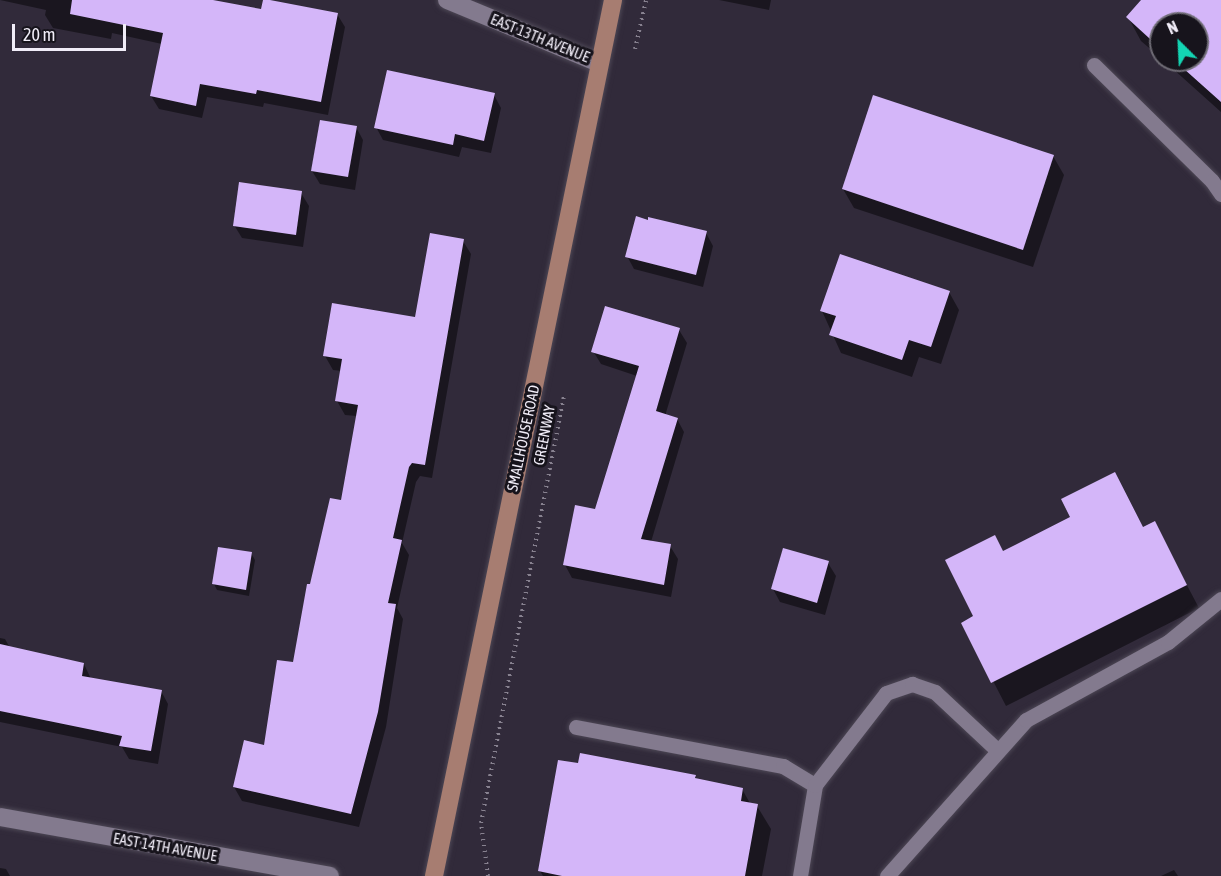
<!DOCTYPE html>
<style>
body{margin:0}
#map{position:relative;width:1221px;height:876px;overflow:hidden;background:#312a3a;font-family:"Asap Condensed",sans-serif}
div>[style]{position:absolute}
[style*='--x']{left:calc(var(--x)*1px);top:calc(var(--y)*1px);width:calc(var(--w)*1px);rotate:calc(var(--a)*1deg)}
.shadow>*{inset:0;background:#0007}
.building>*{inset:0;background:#d4b6f9}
.path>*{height:4px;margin-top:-2px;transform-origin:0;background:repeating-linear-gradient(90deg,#888290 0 1.5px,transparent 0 6px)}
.roads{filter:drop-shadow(0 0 2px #4d4755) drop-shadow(0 0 2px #4d4755)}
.lane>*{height:15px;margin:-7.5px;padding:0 7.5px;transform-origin:7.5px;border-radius:7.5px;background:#837a8e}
.street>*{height:18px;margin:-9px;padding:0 9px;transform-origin:9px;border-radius:9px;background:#837a8e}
.secondary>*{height:18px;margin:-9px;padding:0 9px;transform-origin:9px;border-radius:9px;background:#a77d71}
span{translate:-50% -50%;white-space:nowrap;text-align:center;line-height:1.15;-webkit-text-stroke:6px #17141c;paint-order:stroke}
.street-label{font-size:15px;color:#f1edf8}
.north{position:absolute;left:1149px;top:12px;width:60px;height:60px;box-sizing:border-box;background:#17141c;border:2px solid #6e6b74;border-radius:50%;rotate:336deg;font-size:16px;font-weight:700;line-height:24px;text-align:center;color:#f1edf8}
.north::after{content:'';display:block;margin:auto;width:21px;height:27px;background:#13d5b3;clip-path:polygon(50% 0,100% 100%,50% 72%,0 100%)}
.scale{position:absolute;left:12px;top:24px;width:114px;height:27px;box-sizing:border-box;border:3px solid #f1edf8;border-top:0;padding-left:8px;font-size:18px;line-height:21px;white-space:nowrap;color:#f1edf8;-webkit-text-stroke:4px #17141c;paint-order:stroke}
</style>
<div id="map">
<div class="shadow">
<div style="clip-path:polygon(0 0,207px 0,263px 10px,337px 14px,345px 27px,328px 115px,264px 103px,263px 107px,207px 97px,202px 118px,159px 109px,151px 96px,162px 44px,112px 33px,111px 39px,53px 28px,45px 15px,46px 10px)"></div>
<div style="clip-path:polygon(719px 0,771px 0,769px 10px)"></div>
<div style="clip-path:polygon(1143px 0,1221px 0,1221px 112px,1163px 60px,1197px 60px,1197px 24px,1161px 24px,1161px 58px,1141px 41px,1128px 17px)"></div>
<div style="clip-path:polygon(494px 95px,501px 108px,491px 153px,462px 147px,459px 157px,383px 140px,376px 127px)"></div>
<div style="clip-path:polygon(356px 127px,363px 140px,355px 190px,320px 184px,312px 171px)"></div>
<div style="clip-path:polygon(1053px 156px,1064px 175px,1033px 267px,854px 208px,843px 189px)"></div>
<div style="clip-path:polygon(301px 193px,309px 206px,303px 247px,242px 238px,234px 225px)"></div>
<div style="clip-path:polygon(706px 233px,713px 246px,703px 287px,634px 269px,627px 256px)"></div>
<div style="clip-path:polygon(463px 241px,471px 254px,432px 478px,420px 476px,416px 482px,402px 543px,409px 555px,397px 608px,403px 619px,386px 727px,359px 827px,242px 801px,234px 787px,265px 747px,294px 664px,312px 586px,342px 502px,357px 416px,345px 415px,337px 401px,342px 371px,333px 370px,325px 356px,416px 318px)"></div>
<div style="clip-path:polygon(949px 292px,959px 310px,941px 364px,919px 357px,912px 377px,841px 353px,822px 311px)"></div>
<div style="clip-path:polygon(679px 330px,687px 343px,665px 416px,677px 419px,684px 432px,651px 542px,670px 546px,678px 559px,671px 597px,572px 578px,565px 565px,596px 511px,637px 376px,601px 364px,593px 351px)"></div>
<div style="clip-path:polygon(1154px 523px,1199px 608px,1006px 706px,963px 623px,975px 617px,1004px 553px,1143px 529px)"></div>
<div style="clip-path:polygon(251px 553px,255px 560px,249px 596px,217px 590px,214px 584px)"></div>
<div style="clip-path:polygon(828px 563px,836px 576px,825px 615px,780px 602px,773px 589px)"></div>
<div style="clip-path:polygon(0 638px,5px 639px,10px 648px,84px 664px,91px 679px,161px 691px,168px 704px,158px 764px,129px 759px,122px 747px,0 722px)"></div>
<div style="clip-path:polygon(579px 765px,695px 776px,697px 780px,742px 789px,751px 805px,757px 806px,771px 829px,762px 876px,543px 876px,540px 871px)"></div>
<div style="clip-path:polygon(0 868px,6px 869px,10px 876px,0 876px)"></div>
<div style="clip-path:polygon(1174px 870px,1178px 876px,1161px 876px)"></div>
</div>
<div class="building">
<div style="clip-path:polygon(72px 0,213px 0,261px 9px,263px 0,270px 0,338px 13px,321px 102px,257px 90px,256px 94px,200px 84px,196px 106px,150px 96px,163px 33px,70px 14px)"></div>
<div style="clip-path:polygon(1141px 0,1221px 0,1221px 102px,1174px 60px,1197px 60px,1197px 24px,1161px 24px,1161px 49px,1126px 17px)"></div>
<div style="clip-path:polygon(387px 70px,495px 93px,484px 141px,455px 134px,453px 145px,374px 128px)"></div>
<div style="clip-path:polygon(873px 95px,1054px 155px,1023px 250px,842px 189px)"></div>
<div style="clip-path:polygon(320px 120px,357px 126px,348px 177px,311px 171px)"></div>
<div style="clip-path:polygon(239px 182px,302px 191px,296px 235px,233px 226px)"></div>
<div style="clip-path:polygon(636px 216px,648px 220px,648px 217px,707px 231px,696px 275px,625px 257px)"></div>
<div style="clip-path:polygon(430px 233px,464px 239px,425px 465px,412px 463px,409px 467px,393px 538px,402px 540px,388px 603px,396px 604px,378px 712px,351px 814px,233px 787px,244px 740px,264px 745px,277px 660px,293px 662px,307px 584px,310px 584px,330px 498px,341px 500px,358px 405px,335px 401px,342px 359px,323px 356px,332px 303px,415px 317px)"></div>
<div style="clip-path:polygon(840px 254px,950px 291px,931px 347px,909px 340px,902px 360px,829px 335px,836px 316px,820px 311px)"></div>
<div style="clip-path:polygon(605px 306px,680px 328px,656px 411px,678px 418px,641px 539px,671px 544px,664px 585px,563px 565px,575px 505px,595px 509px,639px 366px,591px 352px)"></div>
<div style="clip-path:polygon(1115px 472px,1143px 527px,1155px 521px,1187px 585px,991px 683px,961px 623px,973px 616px,945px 560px,995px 535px,1003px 551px,1070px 517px,1061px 499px)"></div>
<div style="clip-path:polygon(218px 547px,252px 552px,246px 590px,212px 584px)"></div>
<div style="clip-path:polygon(783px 548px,829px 561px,817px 603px,771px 589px)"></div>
<div style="clip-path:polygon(0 644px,84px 663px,82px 676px,162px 690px,151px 751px,119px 746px,122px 736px,0 711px)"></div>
<div style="clip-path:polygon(580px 753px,696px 775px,695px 778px,743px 788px,741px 801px,758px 804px,745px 876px,562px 876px,538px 871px,558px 760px,578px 763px)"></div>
</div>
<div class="path">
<div style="--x:635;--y:49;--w:50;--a:-77.3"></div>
<div style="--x:488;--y:876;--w:53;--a:-97.5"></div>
<div style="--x:481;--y:823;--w:434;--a:-79"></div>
</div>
<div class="roads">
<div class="lane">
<div style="--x:1094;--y:65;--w:165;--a:44.5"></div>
<div style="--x:1212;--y:181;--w:16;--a:55"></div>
<div style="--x:576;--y:727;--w:211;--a:10.7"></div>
<div style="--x:783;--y:766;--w:37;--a:31"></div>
<div style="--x:800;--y:876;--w:92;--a:-80.6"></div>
<div style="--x:815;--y:785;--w:116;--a:-52.3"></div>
<div style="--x:886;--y:693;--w:28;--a:-19"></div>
<div style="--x:912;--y:684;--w:24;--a:19"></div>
<div style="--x:935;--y:692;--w:86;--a:43.1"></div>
<div style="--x:887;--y:876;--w:209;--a:-48.3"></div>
<div style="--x:1026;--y:720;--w:162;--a:-28.8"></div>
<div style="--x:1168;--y:642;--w:68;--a:-39.1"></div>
</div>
<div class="street">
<div style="--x:447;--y:0;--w:165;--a:22.5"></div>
<div style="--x:0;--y:817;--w:335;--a:10.1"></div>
</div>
<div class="secondary">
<div style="--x:434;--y:876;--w:894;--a:-78.45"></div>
</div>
</div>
<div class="street-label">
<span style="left:540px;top:38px;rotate:22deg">EAST 13TH AVENUE</span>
<span style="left:544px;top:435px;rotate:-79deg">GREENWAY</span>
<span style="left:523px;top:438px;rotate:-78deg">SMALLHOUSE ROAD</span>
<span style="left:165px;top:847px;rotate:10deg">EAST 14TH AVENUE</span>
</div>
<div class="north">N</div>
<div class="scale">20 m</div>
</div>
